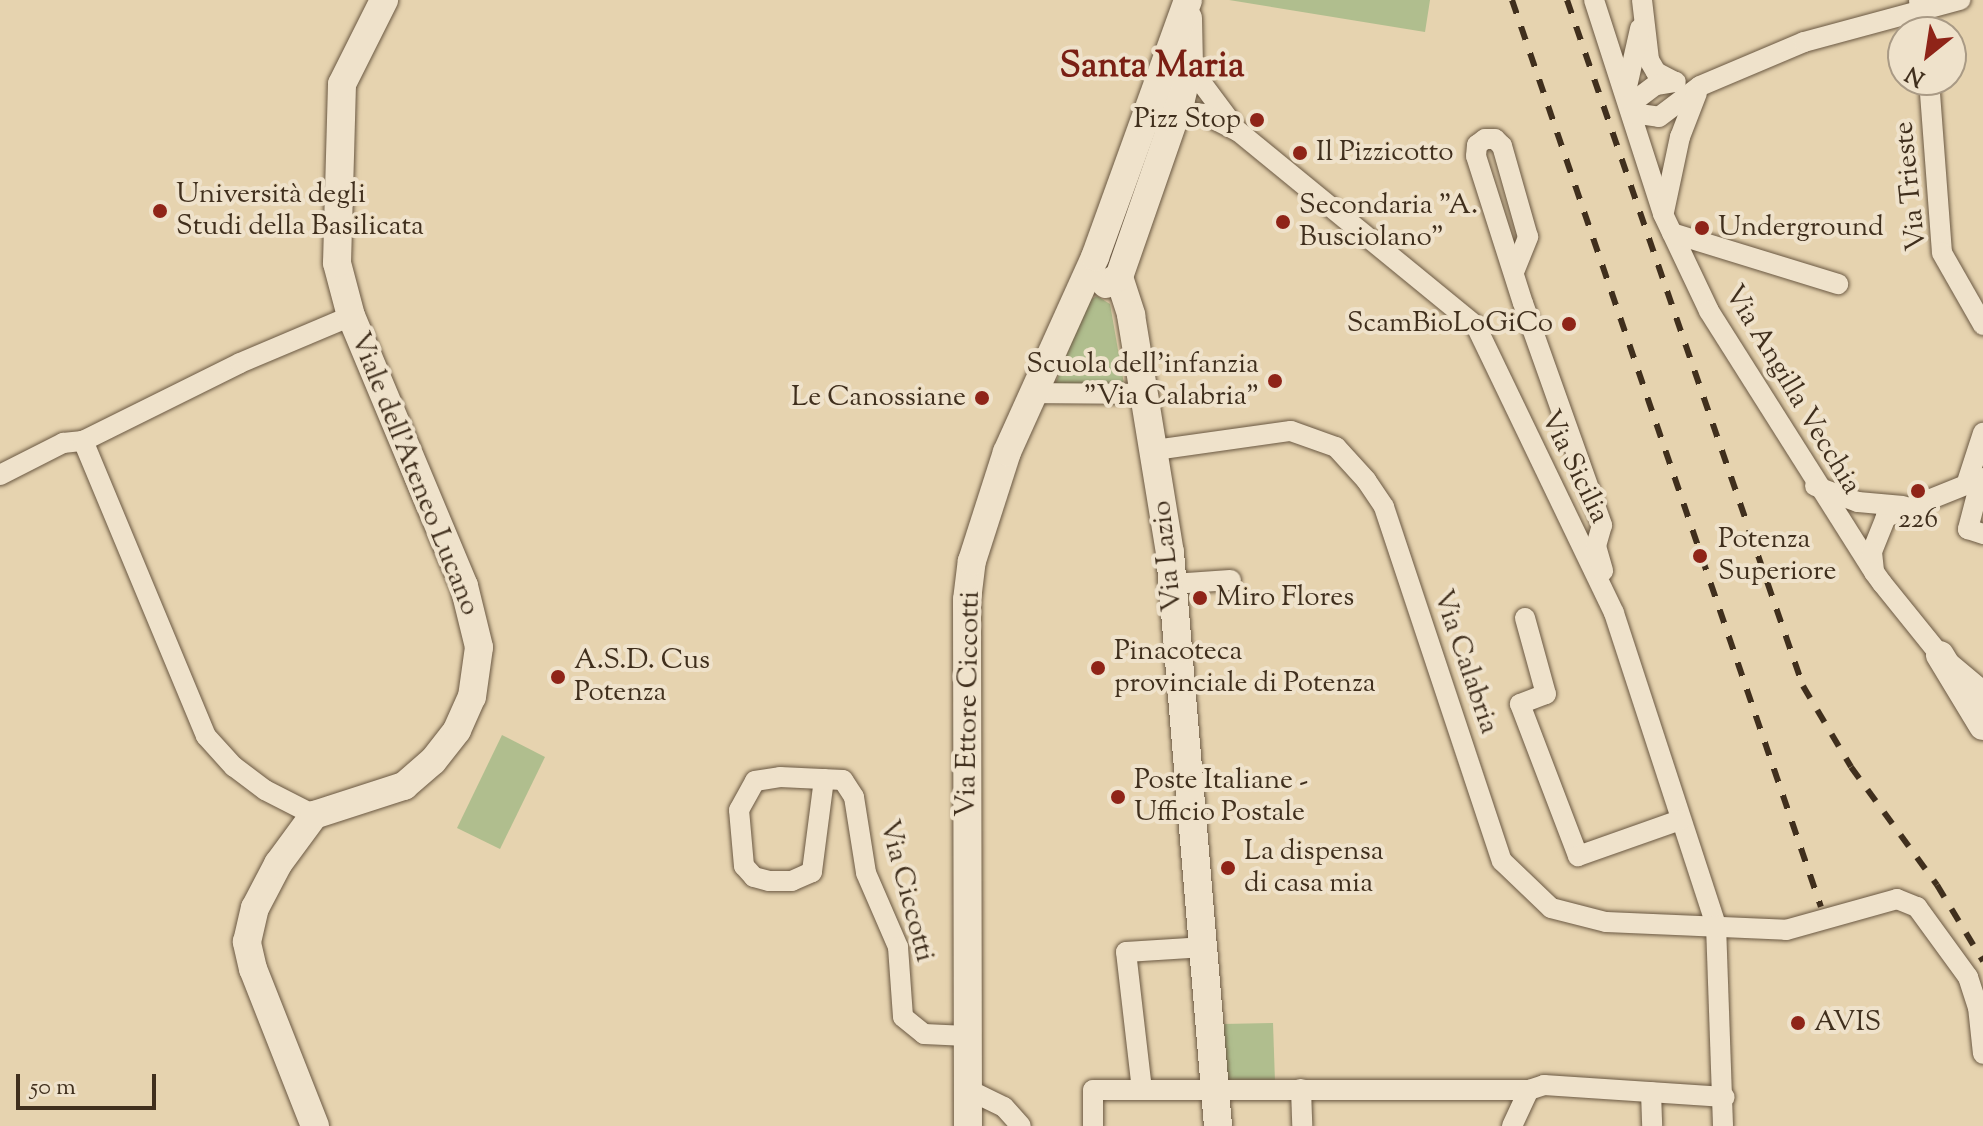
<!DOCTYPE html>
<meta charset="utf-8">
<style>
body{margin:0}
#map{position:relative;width:1983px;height:1126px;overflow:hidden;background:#e6d3af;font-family:"Sorts Mill Goudy",serif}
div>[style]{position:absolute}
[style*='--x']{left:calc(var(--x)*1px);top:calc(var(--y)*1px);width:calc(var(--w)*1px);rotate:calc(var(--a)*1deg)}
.green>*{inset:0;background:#b0be8e}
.roads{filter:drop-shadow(0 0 2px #6a5842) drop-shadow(0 0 2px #6a5842)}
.street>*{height:20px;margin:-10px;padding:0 10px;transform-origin:10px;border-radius:10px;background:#efe2cb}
.secondary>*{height:28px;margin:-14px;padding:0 14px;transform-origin:14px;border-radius:14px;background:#efe2cb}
.rail>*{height:6px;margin-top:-3px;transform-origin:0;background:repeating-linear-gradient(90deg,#402f1d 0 14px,transparent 0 28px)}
.dots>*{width:22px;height:22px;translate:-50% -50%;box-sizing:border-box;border:4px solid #efe2cb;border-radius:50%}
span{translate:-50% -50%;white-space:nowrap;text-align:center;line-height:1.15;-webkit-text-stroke:8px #efe2cb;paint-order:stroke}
.poi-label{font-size:28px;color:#402f1d}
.right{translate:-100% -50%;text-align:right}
.left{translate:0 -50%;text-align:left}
.street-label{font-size:28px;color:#402f1d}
.district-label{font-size:36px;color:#7a1f14;font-weight:700}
.north{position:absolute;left:1887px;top:16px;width:80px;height:80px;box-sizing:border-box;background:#efe2cb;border:2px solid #a99a85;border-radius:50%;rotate:210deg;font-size:22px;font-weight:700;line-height:32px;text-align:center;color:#402f1d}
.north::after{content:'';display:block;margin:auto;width:28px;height:36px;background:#8f2418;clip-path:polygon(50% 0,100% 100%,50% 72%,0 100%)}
.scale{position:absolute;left:16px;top:1074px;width:140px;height:36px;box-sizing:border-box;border:4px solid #402f1d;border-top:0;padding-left:10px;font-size:24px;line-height:28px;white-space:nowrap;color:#402f1d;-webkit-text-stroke:6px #efe2cb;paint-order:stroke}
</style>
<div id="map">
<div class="green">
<div style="clip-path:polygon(1229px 0,1430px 0,1425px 32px)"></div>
<div style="clip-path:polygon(1097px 296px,1110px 304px,1124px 384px,1054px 387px,1088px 301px)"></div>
<div style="clip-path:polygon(502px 735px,545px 757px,500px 849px,457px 828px)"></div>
<div style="clip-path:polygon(1273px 1023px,1275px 1082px,1225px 1083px,1223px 1024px)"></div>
</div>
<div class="roads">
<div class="street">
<div style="--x:1594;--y:0;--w:225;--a:72.1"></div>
<div style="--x:1663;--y:214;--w:107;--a:64.6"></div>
<div style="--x:1709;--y:311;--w:309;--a:57.7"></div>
<div style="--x:1642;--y:0;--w:60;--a:83.3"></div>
<div style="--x:1649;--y:60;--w:14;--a:60"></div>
<div style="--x:1656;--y:72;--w:19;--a:28"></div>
<div style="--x:1919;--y:0;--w:32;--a:83"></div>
<div style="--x:1189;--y:66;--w:74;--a:53.3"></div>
<div style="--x:1929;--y:80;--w:173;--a:85.7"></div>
<div style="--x:1942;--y:253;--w:83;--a:60.3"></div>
<div style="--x:1626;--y:91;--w:64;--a:-77.3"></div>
<div style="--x:1629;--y:105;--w:34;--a:-37"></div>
<div style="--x:1656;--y:85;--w:20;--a:-9"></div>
<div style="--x:1176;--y:111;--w:28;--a:6"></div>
<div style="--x:1204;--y:114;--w:38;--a:27"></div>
<div style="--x:1238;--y:131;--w:308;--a:39.3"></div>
<div style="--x:1476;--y:326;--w:318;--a:64.3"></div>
<div style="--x:1614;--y:613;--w:328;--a:71.9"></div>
<div style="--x:1716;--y:925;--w:201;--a:88"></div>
<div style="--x:1632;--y:113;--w:27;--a:8"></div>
<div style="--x:1659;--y:117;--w:51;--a:-37.1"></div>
<div style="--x:1700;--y:86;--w:113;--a:-22.9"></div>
<div style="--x:1804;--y:42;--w:162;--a:-15.1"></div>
<div style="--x:1664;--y:212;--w:77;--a:-78"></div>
<div style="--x:1680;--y:137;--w:47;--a:-68.9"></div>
<div style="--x:1672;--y:233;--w:174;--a:17.1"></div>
<div style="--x:1514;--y:272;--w:38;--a:-68"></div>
<div style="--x:1528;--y:237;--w:95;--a:-105.9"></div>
<div style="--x:1502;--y:146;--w:10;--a:-135"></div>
<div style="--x:1495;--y:139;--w:10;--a:180"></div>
<div style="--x:1485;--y:139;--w:10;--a:143"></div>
<div style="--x:1477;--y:145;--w:11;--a:95"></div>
<div style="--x:1476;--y:156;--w:154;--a:72.3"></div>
<div style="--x:1523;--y:303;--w:236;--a:70.4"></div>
<div style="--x:1602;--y:525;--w:22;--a:106"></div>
<div style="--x:1596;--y:546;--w:26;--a:74"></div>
<div style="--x:1032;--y:393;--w:113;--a:0.5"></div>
<div style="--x:1155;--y:450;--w:137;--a:-8"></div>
<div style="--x:1291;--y:431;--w:48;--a:19.6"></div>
<div style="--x:1336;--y:447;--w:45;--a:47.7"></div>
<div style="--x:1366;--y:480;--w:32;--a:56"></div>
<div style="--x:1384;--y:507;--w:373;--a:71.6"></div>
<div style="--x:1502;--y:861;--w:68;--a:43.8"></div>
<div style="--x:1551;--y:908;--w:57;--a:14.3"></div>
<div style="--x:1606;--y:922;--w:180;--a:2.5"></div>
<div style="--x:1786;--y:930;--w:115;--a:-15.6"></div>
<div style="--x:1897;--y:899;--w:22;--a:22"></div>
<div style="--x:1917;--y:907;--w:87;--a:53.9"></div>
<div style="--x:1968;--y:977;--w:32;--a:72"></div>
<div style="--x:1978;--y:1007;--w:47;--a:83.9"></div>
<div style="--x:0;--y:475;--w:71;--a:-26.9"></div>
<div style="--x:63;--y:443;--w:20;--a:-6"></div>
<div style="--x:1983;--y:478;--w:105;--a:158.1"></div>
<div style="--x:1886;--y:517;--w:38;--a:112"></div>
<div style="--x:1872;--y:552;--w:20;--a:84"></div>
<div style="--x:1874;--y:572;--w:14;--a:54"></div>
<div style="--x:1882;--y:583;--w:92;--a:51.1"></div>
<div style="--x:1940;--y:655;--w:56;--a:39.9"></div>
<div style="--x:1981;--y:479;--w:52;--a:104.6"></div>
<div style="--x:1968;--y:529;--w:16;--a:18"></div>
<div style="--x:1966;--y:485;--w:55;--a:-71.9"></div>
<div style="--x:1815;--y:486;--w:46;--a:20.4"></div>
<div style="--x:1858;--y:502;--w:45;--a:5.1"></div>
<div style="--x:1172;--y:584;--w:59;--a:-3.9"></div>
<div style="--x:1525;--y:618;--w:79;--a:74.6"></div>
<div style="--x:1546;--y:694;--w:28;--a:159"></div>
<div style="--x:1520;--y:704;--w:163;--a:69.1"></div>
<div style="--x:1578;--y:856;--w:108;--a:-19.4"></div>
<div style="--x:824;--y:779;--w:94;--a:97.4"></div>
<div style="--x:812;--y:872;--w:22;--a:156"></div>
<div style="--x:792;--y:881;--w:23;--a:180"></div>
<div style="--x:769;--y:881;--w:16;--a:-165"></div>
<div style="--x:754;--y:877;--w:15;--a:-132"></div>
<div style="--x:744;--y:866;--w:56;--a:-95.1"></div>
<div style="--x:739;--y:810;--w:33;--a:-61"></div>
<div style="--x:755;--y:781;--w:25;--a:-9"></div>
<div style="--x:780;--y:777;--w:63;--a:2.7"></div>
<div style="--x:843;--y:780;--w:20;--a:57"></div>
<div style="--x:854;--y:797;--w:77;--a:81"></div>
<div style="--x:866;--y:873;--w:81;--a:66.6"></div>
<div style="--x:898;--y:947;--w:70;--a:85.9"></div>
<div style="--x:903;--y:1017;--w:27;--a:39"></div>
<div style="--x:924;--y:1034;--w:43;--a:2.7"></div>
<div style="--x:314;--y:815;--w:55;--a:-153"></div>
<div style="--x:265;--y:790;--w:39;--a:-143"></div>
<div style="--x:234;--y:767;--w:42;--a:-132.1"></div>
<div style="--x:206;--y:736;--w:320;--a:-112.6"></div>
<div style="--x:83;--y:441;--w:175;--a:-26.4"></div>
<div style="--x:240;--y:363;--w:121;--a:-22.9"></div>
<div style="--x:967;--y:1089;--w:41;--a:25.9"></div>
<div style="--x:1004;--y:1107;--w:25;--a:48"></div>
<div style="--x:1301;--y:1089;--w:37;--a:88"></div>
<div style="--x:1142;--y:1090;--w:139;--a:-96.6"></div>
<div style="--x:1126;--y:952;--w:79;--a:-3.6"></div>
<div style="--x:1651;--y:1092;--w:34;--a:88"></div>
<div style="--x:1093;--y:1126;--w:36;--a:-90"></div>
<div style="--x:1093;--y:1090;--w:436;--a:0"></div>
<div style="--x:1512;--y:1126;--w:40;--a:-65"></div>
<div style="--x:1529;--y:1090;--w:16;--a:-18"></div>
<div style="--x:1544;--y:1085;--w:181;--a:3.8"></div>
</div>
<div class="secondary">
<div style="--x:1119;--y:277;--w:40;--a:72"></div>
<div style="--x:1131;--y:315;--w:241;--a:80.7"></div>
<div style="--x:1170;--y:553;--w:575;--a:85.21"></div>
<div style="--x:1106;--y:284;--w:15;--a:-28"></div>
<div style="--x:1119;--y:277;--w:188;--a:-70.8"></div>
<div style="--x:1181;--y:99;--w:34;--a:-76"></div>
<div style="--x:1189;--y:66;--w:48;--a:-91.2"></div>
<div style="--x:1940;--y:655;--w:83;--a:58.8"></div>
<div style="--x:315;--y:1126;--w:169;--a:-111.5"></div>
<div style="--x:253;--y:969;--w:28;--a:-103"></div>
<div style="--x:247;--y:942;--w:35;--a:-77"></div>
<div style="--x:255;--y:908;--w:50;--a:-62.4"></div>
<div style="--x:278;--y:864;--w:61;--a:-53.7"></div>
<div style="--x:314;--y:815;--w:95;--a:-17.9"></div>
<div style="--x:404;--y:786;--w:38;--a:-41"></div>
<div style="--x:433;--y:761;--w:39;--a:-52"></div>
<div style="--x:457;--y:730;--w:36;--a:-66"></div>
<div style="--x:472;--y:697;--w:50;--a:-82"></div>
<div style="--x:479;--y:647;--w:63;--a:-103.8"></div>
<div style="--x:464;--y:586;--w:293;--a:-112.7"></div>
<div style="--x:351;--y:316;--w:55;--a:-104.8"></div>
<div style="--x:337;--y:263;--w:179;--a:-88.4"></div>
<div style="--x:342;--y:84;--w:94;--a:-63.4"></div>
<div style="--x:968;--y:1126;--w:526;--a:-90.11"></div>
<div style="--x:967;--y:600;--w:39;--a:-83"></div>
<div style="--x:972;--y:561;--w:114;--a:-72.2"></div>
<div style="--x:1007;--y:452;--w:214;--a:-65.7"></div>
<div style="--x:1095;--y:257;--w:273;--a:-70.1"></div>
</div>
</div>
<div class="rail">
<div style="--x:1512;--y:0;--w:958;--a:71.19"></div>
<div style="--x:1567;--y:0;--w:725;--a:71.02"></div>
<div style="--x:1803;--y:686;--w:94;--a:59.3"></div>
<div style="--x:1851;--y:767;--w:146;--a:53.9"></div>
<div style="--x:1937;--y:885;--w:89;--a:58.8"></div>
</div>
<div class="dots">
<div style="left:1257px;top:120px;background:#8f2418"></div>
<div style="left:1300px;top:153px;background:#8f2418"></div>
<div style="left:160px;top:211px;background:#8f2418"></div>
<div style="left:1283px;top:222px;background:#8f2418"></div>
<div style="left:1702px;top:228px;background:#8f2418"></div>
<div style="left:1569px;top:324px;background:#8f2418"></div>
<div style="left:1275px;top:381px;background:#8f2418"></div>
<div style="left:982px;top:398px;background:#8f2418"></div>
<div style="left:1918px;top:491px;background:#8f2418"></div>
<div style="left:1700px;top:556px;background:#8f2418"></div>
<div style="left:1200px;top:598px;background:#8f2418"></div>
<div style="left:1098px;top:668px;background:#8f2418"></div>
<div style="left:558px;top:677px;background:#8f2418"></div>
<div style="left:1118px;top:797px;background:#8f2418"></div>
<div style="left:1228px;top:868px;background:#8f2418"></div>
<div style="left:1798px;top:1023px;background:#8f2418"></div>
</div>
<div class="poi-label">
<span class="right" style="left:1241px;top:120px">Pizz Stop</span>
<span class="left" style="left:1316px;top:153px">Il Pizzicotto</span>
<span class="left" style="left:176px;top:211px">Università degli<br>Studi della Basilicata</span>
<span class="left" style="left:1299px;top:222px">Secondaria "A.<br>Busciolano"</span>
<span class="left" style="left:1718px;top:228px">Underground</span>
<span class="right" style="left:1553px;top:324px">ScamBioLoGiCo</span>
<span class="right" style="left:1259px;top:381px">Scuola dell'infanzia<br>"Via Calabria"</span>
<span class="right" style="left:966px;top:398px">Le Canossiane</span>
<span style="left:1918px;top:520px">226</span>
<span class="left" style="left:1718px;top:556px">Potenza<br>Superiore</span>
<span class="left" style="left:1216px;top:598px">Miro Flores</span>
<span class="left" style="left:1114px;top:668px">Pinacoteca<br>provinciale di Potenza</span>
<span class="left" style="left:574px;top:677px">A.S.D. Cus<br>Potenza</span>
<span class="left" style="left:1134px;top:797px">Poste Italiane -<br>Ufficio Postale</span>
<span class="left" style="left:1244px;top:868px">La dispensa<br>di casa mia</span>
<span class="left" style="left:1814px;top:1023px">AVIS</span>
</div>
<div class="street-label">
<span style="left:1911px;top:186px;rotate:-96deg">Via Trieste</span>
<span style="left:1792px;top:390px;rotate:59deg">Via Angilla Vecchia</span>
<span style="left:1574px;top:467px;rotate:64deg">Via Sicilia</span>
<span style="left:414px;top:474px;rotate:68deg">Viale dell'Ateneo Lucano</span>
<span style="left:1168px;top:556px;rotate:-96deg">Via Lazio</span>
<span style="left:1465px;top:662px;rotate:71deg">Via Calabria</span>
<span style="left:969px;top:704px;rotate:-89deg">Via Ettore Ciccotti</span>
<span style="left:906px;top:891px;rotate:75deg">Via Ciccotti</span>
</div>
<div class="district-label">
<span style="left:1152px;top:68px">Santa Maria</span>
</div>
<div class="north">N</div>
<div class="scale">50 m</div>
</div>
